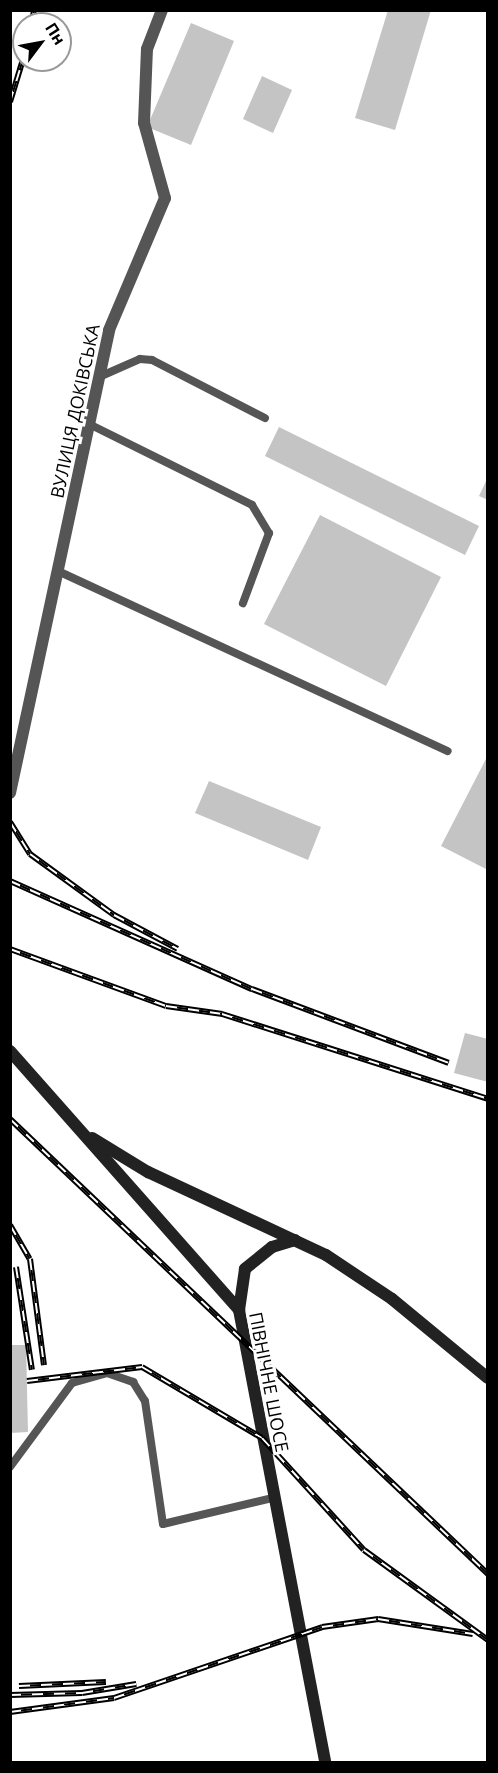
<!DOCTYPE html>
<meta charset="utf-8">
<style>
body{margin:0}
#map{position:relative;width:498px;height:1773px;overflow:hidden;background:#fff;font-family:"Open Sans",sans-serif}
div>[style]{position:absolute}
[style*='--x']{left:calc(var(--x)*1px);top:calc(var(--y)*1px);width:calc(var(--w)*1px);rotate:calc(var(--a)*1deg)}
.building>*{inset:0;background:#c4c4c4}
.lane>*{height:8px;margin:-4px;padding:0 4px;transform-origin:4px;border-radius:4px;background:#555}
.street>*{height:12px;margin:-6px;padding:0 6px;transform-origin:6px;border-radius:6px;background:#555}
.secondary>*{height:12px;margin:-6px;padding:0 6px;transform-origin:6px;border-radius:6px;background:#222}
.rail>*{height:6px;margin-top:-3px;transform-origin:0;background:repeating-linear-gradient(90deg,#fff 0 11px,#000 0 22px);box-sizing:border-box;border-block:2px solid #000}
span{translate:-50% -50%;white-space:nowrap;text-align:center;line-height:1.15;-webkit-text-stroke:6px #fff;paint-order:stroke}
.street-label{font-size:18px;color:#000}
.frame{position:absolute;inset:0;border:12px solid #000;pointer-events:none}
.north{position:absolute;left:12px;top:12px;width:60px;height:60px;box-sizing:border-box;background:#fff;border:2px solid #999;border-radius:50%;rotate:58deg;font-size:16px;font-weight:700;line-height:24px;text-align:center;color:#000}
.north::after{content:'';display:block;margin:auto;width:21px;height:27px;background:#000;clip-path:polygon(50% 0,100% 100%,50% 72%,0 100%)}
</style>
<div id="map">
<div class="building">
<div style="clip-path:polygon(388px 10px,431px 10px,395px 130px,355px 118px)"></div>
<div style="clip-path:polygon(191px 23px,234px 41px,191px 145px,147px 127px)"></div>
<div style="clip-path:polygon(262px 76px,292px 90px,273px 133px,243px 119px)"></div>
<div style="clip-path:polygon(279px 427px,479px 526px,465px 555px,265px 456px)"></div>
<div style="clip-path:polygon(488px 477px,488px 500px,479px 496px)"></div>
<div style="clip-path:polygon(320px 515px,441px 577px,386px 686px,264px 624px)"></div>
<div style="clip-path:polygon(488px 755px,488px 870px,441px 846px)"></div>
<div style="clip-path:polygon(209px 781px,321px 827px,308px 860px,195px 813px)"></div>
<div style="clip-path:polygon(465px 1033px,488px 1039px,488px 1082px,454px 1073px)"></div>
<div style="clip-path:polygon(10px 1345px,26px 1345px,28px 1432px,10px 1433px)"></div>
</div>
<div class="lane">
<div style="--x:99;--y:377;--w:45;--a:-23.7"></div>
<div style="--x:140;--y:359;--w:12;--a:5"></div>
<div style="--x:152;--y:360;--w:127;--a:27.2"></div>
<div style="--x:89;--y:424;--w:182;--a:26.4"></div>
<div style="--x:252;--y:505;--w:33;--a:59"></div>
<div style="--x:269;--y:533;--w:75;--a:110.4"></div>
<div style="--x:60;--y:572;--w:427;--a:24.8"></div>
<div style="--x:10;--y:1467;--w:104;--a:-53.6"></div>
<div style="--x:72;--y:1383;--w:36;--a:-16"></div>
<div style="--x:107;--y:1373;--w:28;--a:19"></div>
<div style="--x:133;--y:1382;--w:22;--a:58"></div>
<div style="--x:145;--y:1401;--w:124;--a:81.7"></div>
<div style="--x:163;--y:1524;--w:112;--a:-13.4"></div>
</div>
<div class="street">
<div style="--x:10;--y:793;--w:473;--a:-77.9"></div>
<div style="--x:109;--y:330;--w:143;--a:-67"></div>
<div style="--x:165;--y:198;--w:78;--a:-105.6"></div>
<div style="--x:144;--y:123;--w:74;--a:-87.7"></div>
<div style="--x:147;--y:49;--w:42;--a:-69"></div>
</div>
<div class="secondary">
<div style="--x:10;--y:1051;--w:346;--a:48.5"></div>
<div style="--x:92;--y:1138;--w:66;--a:31.3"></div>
<div style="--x:148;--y:1172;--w:196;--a:25"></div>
<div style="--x:326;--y:1255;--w:79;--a:33.7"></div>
<div style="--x:392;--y:1299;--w:124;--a:39.5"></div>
<div style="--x:295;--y:1240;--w:24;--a:163"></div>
<div style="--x:272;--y:1247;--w:35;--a:141"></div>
<div style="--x:245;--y:1269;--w:41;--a:98.3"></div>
<div style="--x:239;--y:1310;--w:460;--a:79.2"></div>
</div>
<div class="rail">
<div style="--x:32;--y:24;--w:14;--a:-82"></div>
<div style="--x:10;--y:102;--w:48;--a:-73.1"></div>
<div style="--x:10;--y:822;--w:38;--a:58"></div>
<div style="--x:30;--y:854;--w:104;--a:36"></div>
<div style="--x:114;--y:915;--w:72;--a:28"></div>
<div style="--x:10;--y:881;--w:265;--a:24.1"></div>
<div style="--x:252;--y:989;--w:210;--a:20.6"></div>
<div style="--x:10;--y:949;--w:166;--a:20.1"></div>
<div style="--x:166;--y:1006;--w:57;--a:8.1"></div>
<div style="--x:222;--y:1014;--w:279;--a:17.7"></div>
<div style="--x:10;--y:1119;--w:660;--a:43.59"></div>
<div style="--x:10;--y:1225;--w:39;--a:60"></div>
<div style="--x:30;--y:1259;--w:107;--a:82.5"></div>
<div style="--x:16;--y:1267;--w:104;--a:81.2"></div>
<div style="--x:27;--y:1381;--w:116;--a:-6.9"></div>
<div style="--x:142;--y:1367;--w:139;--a:30.6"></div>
<div style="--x:262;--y:1438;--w:151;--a:47.7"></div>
<div style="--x:364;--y:1550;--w:153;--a:36"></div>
<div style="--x:19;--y:1686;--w:87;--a:-2.6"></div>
<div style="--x:10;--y:1695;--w:72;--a:-1.6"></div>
<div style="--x:82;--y:1693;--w:55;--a:-9.5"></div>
<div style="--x:10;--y:1712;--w:105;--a:-7.7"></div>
<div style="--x:114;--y:1698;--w:220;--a:-18.8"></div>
<div style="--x:322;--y:1627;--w:57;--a:-8.1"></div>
<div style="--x:378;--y:1619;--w:96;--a:9"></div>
</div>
<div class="street-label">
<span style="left:75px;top:411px;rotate:-78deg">ВУЛИЦЯ ДОКІВСЬКА</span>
<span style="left:269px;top:1382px;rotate:79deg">ПІВНІЧНЕ ШОСЕ</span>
</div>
<div class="frame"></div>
<div class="north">Пн</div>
</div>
